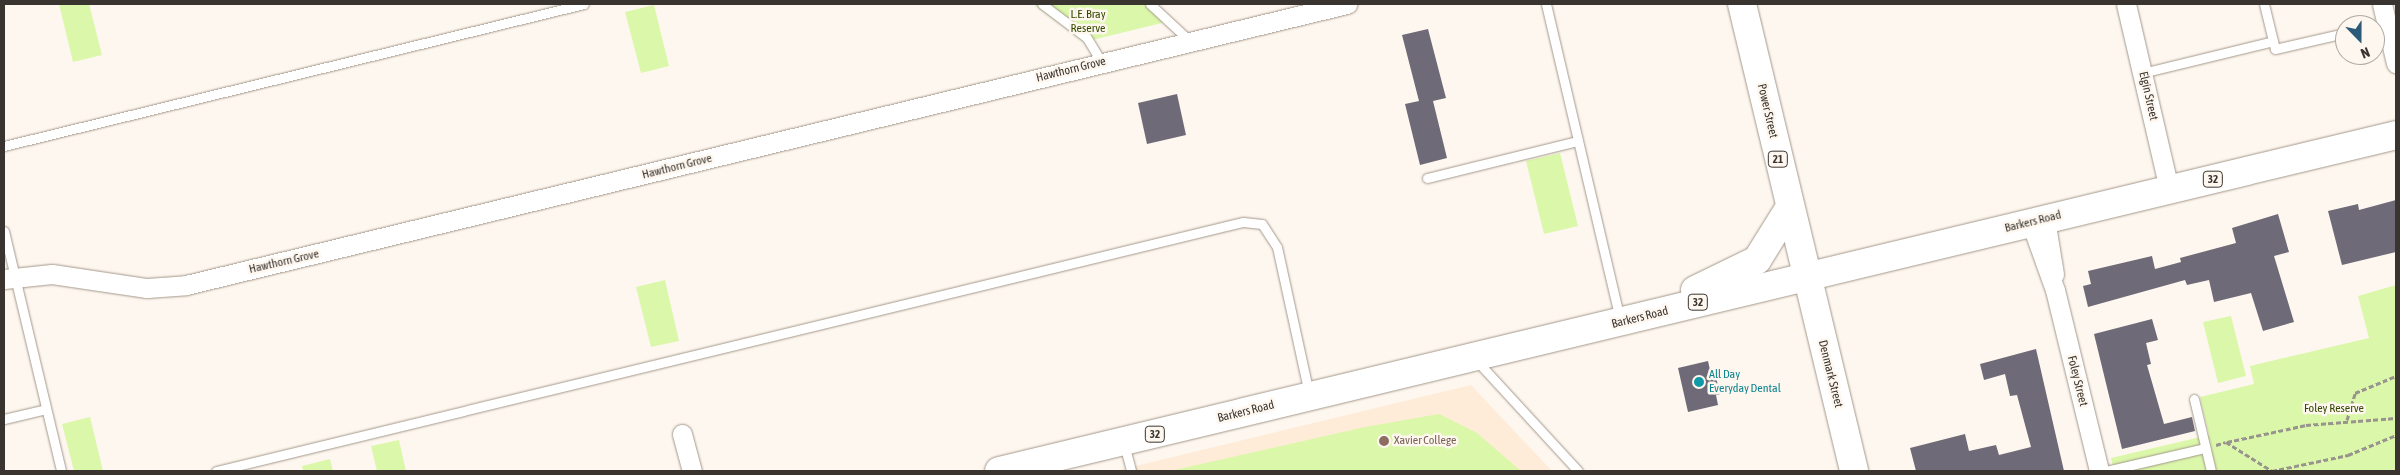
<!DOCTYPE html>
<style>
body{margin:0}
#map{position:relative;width:2400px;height:475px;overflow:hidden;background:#fef7ef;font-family:"Asap Condensed",sans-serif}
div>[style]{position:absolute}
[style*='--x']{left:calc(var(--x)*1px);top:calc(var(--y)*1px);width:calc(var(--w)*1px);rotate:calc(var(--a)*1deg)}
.built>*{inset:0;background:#feecd8}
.green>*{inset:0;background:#dbf7aa}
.building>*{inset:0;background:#6e6a78}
.path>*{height:3px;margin-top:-1.5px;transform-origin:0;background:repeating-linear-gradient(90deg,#99938d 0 5px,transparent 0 7.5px)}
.roads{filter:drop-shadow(0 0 1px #a3988b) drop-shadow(0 0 1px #a3988b)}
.lane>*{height:9px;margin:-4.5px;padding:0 4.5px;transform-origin:4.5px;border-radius:4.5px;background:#fff}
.street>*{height:19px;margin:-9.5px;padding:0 9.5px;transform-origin:9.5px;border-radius:9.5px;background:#fff}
.primary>*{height:28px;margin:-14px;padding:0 14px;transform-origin:14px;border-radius:14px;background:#fff}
.dots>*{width:14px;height:14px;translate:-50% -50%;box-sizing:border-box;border:2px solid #fef7ef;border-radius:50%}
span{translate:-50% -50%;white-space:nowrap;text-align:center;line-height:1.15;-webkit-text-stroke:5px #fef7ef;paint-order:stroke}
.shield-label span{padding:1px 4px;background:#fef7ef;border:1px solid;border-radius:4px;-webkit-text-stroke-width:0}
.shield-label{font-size:11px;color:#39342f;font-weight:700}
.park-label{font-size:12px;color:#354800}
.street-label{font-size:12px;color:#39342f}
.culture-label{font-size:12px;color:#0d838f}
.left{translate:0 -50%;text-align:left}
.education-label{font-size:12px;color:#785e54}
.frame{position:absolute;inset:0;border:5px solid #39342f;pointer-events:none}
.north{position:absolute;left:2335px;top:15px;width:50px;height:50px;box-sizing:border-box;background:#fef7ef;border:1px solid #afa9a2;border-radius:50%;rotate:158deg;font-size:14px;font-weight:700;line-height:20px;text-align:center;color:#39342f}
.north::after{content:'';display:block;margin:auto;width:18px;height:22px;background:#2b5b79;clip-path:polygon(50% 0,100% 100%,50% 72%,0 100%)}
</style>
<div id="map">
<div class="built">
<div style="clip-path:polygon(1471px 385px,1552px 471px,1115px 471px)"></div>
</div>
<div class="green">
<div style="clip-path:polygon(59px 4px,89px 4px,102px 55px,73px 62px)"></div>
<div style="clip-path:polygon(1033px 4px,1156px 4px,1174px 20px,1084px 42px)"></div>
<div style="clip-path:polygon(654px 5px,669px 66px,641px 73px,625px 12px)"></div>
<div style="clip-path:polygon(1560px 153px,1578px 226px,1544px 234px,1526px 161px)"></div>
<div style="clip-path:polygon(665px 280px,679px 341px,651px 347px,636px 287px)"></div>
<div style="clip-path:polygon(2396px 285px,2396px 471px,2114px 471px,2111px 458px,2209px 435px,2200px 397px,2254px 384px,2250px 366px,2369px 338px,2358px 296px)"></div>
<div style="clip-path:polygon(2231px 316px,2246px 376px,2218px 383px,2203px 322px)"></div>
<div style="clip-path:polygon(1439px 414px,1477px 433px,1521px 471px,1170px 471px,1365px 427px)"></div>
<div style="clip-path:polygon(90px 417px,103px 471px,74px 471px,62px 424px)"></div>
<div style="clip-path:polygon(399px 440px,406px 471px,377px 471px,371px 446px)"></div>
<div style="clip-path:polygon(330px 459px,333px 471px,303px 471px,302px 466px)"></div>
</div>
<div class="building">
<div style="clip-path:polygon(1428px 29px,1446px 98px,1433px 101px,1447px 158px,1420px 165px,1405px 104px,1419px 101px,1402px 35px)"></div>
<div style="clip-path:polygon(1177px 94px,1186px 135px,1147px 144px,1138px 103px)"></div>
<div style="clip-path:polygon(2396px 200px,2396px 252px,2342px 265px,2328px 211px,2358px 204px,2359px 210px)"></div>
<div style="clip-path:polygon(2278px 214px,2289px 252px,2274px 256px,2294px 322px,2263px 331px,2251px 293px,2214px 302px,2209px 280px,2187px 285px,2185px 280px,2088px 307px,2083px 286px,2091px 284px,2088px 271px,2152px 256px,2155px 269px,2181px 262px,2180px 258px,2236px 243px,2232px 228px)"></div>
<div style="clip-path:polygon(2152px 319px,2158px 340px,2146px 343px,2151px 364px,2147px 365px,2164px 424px,2192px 417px,2195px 431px,2122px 449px,2094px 334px)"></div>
<div style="clip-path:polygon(2036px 349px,2064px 471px,1916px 471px,1910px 448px,1965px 434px,1969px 451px,1996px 445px,1999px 455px,2031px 447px,2017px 395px,2010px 396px,2005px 374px,1984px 380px,1980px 364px)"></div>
<div style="clip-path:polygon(1708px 361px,1710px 370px,1714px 369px,1720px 394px,1716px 395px,1718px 405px,1688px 412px,1678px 368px)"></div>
</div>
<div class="path">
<div style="--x:2347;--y:420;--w:28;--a:-73"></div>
<div style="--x:2355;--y:393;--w:44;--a:-22.5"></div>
<div style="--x:2227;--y:442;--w:81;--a:-12.1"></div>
<div style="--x:2306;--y:425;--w:90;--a:-4.4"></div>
<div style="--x:2216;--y:445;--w:10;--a:-17"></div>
<div style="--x:2226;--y:442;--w:54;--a:32.2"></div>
<div style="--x:2272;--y:471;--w:78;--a:-11.9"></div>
<div style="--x:2348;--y:455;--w:52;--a:-22.6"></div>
</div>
<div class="roads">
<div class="lane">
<div style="--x:1042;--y:4;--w:56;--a:37.1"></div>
<div style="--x:1087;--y:38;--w:29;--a:59"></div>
<div style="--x:1150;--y:4;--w:54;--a:42.8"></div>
<div style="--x:1546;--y:4;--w:325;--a:76.8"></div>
<div style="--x:2264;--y:4;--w:46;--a:76.3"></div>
<div style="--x:2275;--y:49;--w:72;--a:-12.9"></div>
<div style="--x:2142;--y:73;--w:135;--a:-13.7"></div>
<div style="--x:4;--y:146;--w:597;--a:-13.76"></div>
<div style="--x:1427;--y:178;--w:155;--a:-13.8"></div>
<div style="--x:4;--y:231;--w:247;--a:76.6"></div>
<div style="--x:1477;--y:361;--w:149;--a:47.4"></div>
<div style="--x:2194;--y:399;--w:74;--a:76.7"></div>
<div style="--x:4;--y:419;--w:43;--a:-13.4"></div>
<div style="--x:1124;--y:444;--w:28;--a:75"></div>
<div style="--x:216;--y:471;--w:1057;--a:-13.63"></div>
<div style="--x:1243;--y:222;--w:19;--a:6"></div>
<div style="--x:1262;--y:224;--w:27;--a:57"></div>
<div style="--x:1277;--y:247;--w:150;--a:77.7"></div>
<div style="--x:2106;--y:471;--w:102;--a:-13.1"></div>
</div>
<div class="street">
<div style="--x:2126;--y:4;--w:190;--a:76.9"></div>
<div style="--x:2382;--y:4;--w:61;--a:76.7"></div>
<div style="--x:2045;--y:219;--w:56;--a:80.7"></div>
<div style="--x:2031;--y:223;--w:71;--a:70.3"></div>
<div style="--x:2055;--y:290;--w:186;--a:76.3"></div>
<div style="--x:4;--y:279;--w:48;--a:-5.9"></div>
<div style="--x:52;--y:274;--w:96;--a:8.4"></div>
<div style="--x:147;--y:288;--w:39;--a:-4"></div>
<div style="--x:186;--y:285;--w:1195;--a:-13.61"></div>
<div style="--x:682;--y:434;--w:38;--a:75"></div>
</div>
<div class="primary">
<div style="--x:1742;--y:4;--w:480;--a:76.5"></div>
<div style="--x:1695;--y:290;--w:69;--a:-25.8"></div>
<div style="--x:1757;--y:260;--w:62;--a:-58.1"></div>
<div style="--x:999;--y:471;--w:1437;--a:-13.52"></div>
</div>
</div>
<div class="dots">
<div style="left:1699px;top:382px;background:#0f9aa8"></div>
<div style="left:1384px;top:441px;background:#8d6e63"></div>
</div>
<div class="shield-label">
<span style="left:1778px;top:159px">21</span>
<span style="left:2213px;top:179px">32</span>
<span style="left:1698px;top:302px">32</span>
<span style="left:1155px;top:434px">32</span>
</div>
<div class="park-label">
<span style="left:1088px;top:22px">L.E. Bray<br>Reserve</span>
<span style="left:2334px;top:409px">Foley Reserve</span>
</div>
<div class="street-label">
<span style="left:1071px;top:70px;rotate:-14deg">Hawthorn Grove</span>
<span style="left:2148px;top:96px;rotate:77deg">Elgin Street</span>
<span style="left:1767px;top:111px;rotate:77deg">Power Street</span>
<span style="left:677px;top:167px;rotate:-14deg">Hawthorn Grove</span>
<span style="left:2033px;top:222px;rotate:-14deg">Barkers Road</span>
<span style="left:284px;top:262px;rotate:-13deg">Hawthorn Grove</span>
<span style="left:1640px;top:318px;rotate:-14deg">Barkers Road</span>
<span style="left:1830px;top:374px;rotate:76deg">Denmark Street</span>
<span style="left:2077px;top:381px;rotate:76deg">Foley Street</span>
<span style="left:1246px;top:412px;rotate:-14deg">Barkers Road</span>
</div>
<div class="culture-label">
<span class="left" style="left:1709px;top:382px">All Day<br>Everyday Dental</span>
</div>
<div class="education-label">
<span class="left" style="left:1394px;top:441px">Xavier College</span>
</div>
<div class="frame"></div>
<div class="north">N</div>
</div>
